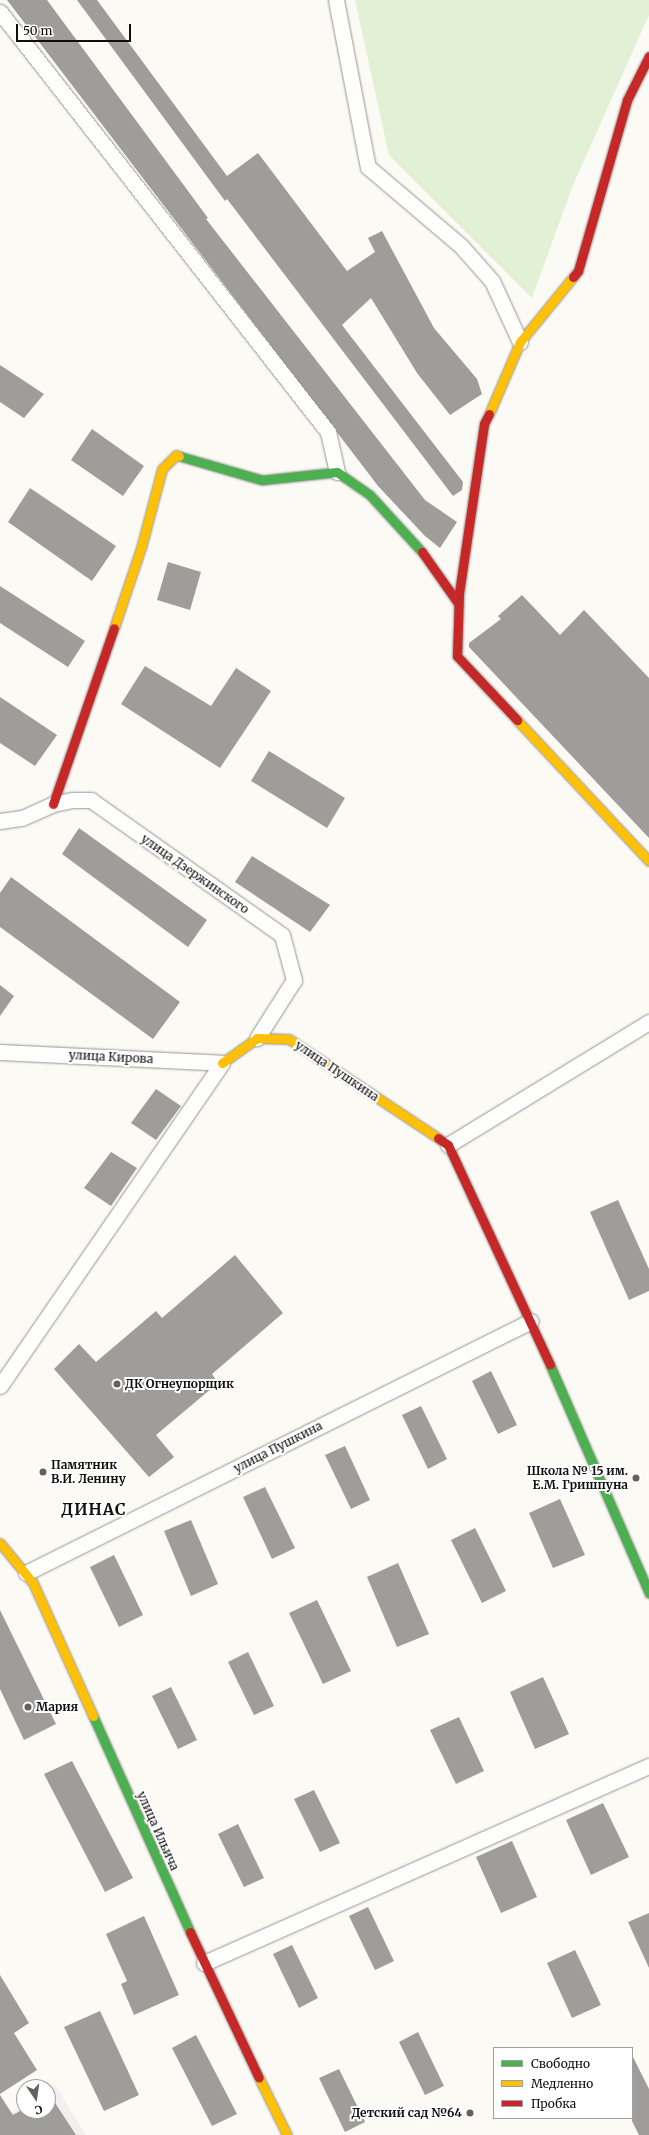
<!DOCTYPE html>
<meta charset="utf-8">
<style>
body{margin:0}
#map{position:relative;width:649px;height:2135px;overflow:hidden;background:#fbfaf4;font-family:Merriweather,serif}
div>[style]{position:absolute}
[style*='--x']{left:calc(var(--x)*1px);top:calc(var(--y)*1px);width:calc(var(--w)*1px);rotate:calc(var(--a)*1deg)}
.industrial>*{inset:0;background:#f3eef0}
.green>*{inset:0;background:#e2f0d5}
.building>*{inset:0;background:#9f9d9a}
.roads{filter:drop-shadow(0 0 1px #959592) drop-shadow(0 0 1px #959592)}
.street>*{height:15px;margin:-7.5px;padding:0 7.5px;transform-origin:7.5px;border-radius:7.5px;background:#fefefd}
.fast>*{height:9px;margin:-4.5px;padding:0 4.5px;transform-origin:4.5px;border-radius:4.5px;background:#4caf50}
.slow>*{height:9px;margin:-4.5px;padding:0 4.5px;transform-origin:4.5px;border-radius:4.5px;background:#ffc107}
.jam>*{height:9px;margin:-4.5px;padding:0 4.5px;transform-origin:4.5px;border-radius:4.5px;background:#c62828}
.dots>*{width:11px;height:11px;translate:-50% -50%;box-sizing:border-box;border:2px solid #fff;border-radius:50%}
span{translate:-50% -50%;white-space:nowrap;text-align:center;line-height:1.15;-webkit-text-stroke:4px #fff;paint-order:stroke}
.street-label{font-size:12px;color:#0f0f0f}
.poi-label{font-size:12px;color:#0f0f0f;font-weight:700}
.left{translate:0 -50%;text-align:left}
.right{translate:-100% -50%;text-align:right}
.district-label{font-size:16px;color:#0f0f0f;font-weight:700;letter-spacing:1px}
.legend{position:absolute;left:493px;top:2047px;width:140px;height:72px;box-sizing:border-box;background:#fff;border:1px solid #9f9f9f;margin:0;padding:5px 7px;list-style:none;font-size:12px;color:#0f0f0f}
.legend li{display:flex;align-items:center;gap:8px;height:20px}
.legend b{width:20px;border:1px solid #9f9f9f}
.north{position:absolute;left:16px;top:2079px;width:40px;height:40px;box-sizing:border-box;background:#fff;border:1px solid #9f9f9f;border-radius:50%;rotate:167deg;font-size:11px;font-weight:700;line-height:16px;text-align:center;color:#0f0f0f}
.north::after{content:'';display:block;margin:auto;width:14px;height:18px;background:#62615f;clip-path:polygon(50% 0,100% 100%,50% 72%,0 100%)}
.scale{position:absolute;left:16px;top:24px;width:115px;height:18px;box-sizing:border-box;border:2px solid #0f0f0f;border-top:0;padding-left:5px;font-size:12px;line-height:14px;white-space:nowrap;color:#0f0f0f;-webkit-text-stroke:3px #fff;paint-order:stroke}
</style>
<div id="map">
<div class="industrial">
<div style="clip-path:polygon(55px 2085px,86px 2135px,0 2135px,0 2121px,24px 2105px,24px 2111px,48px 2111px,48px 2090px)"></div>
</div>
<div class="green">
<div style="clip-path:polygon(355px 0,649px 0,649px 15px,573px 185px,532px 298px,389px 155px)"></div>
</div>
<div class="building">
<div style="clip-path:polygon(7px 0,47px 0,208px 218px,206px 219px,425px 500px,457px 522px,440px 548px,425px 536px,378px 486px)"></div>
<div style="clip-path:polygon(77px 0,97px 0,227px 176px,258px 153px,347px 271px,375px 252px,368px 238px,382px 231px,434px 328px,477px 379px,482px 394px,450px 415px,417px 373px,371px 298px,342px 325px,463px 482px,462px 490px,453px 496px,227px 199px,225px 201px)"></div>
<div style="clip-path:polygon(0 365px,44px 394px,24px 418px,0 402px)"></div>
<div style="clip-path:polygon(92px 429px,144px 466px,123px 496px,71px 460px)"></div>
<div style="clip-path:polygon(30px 488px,116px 546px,92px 581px,8px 522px)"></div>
<div style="clip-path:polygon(168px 562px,201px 572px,190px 610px,157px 600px)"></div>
<div style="clip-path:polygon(0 586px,85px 641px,68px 667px,0 623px)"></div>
<div style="clip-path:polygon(522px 595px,560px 635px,584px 610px,649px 678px,649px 838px,469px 647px,469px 643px,501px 619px,498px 616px)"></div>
<div style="clip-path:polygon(145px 666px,211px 706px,236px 668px,271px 691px,220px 768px,121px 704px)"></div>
<div style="clip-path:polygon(0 697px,57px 735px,35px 766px,0 743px)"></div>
<div style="clip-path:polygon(269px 751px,345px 798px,327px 828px,251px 781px)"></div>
<div style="clip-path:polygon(79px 828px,207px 920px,188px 947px,62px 854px)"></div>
<div style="clip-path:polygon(252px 856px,330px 905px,310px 932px,235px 882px)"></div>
<div style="clip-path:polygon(11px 877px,180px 1002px,153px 1039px,0 927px,0 893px)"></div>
<div style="clip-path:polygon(0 985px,14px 996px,0 1016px)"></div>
<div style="clip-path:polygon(156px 1089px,181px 1106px,156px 1140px,131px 1123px)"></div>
<div style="clip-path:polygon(111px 1152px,137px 1168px,111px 1206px,84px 1188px)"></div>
<div style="clip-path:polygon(618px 1200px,649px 1269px,649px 1291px,629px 1300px,590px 1212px)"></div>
<div style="clip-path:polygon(235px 1255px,283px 1313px,212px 1374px,218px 1383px,156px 1435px,174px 1457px,149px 1477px,54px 1369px,79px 1344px,96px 1362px,156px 1311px,162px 1318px)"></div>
<div style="clip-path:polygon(491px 1371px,517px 1425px,498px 1434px,472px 1381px)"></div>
<div style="clip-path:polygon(421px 1406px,447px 1459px,428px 1469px,402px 1415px)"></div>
<div style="clip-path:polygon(345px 1446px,370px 1500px,351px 1509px,325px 1455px)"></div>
<div style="clip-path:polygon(265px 1487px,295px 1548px,272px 1559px,243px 1497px)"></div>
<div style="clip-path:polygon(560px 1499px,585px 1555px,553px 1568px,529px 1513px)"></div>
<div style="clip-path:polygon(191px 1520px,218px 1584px,191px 1596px,164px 1531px)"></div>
<div style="clip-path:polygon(475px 1528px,506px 1591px,482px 1603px,451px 1540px)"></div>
<div style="clip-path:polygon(114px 1555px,143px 1615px,119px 1627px,90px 1567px)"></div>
<div style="clip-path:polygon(398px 1563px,429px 1634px,397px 1647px,367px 1577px)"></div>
<div style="clip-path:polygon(317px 1600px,351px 1671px,323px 1684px,289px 1613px)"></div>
<div style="clip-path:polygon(0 1610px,56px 1724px,24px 1740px,0 1689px)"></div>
<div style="clip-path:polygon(248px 1652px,274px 1706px,254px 1715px,228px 1662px)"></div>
<div style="clip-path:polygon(543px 1677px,569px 1734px,535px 1749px,510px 1692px)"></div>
<div style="clip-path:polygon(171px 1687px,197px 1740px,178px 1749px,152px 1696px)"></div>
<div style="clip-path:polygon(459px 1717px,484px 1771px,456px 1784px,430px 1730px)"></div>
<div style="clip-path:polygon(72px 1761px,133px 1878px,105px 1892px,44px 1774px)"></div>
<div style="clip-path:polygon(314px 1790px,340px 1843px,320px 1852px,294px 1799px)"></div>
<div style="clip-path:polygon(603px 1803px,629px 1857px,591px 1875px,566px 1820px)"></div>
<div style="clip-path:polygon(238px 1824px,264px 1878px,244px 1887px,218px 1834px)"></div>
<div style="clip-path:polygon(512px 1841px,537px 1897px,501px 1913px,476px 1857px)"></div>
<div style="clip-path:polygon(368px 1907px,394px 1961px,375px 1970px,349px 1916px)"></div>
<div style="clip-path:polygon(649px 1913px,649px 1968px,628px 1922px)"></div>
<div style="clip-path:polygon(144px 1916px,179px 1995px,134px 2015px,121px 1984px,127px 1981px,106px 1934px)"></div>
<div style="clip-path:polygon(292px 1945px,318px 1998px,299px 2008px,273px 1954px)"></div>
<div style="clip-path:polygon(575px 1950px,601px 2005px,572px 2018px,547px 1963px)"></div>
<div style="clip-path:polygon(0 1975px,29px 2023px,14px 2033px,37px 2070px,0 2094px)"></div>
<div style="clip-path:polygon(100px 2011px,139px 2095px,104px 2111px,64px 2027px)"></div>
<div style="clip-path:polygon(418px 2032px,444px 2086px,425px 2095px,399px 2042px)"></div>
<div style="clip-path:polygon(196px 2035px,237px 2114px,212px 2126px,172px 2048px)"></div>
<div style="clip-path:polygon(632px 2055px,649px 2089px,649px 2135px,639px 2135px,632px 2121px)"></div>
<div style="clip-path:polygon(339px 2069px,365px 2122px,345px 2132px,319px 2078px)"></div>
<div style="clip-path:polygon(48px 2092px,76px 2135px,0 2135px,0 2095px,13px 2115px,20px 2111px,48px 2111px)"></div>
</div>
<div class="roads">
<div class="street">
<div style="--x:336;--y:0;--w:170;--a:79.2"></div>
<div style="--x:368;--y:167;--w:122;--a:40.3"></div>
<div style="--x:461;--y:246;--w:47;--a:48.5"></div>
<div style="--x:492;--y:281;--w:67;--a:65.3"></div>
<div style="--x:0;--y:12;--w:533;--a:52.01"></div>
<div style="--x:328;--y:432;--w:41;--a:77.3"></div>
<div style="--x:0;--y:821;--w:22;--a:-8"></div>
<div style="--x:22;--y:818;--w:34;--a:-24"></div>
<div style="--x:53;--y:804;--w:19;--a:-12"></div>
<div style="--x:72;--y:800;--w:19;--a:0"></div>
<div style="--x:91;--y:800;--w:234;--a:35.3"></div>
<div style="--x:282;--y:935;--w:47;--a:75.1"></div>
<div style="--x:294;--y:980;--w:69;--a:122.5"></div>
<div style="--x:0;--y:1052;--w:222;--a:2.8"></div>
<div style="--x:448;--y:1145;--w:236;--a:-31.5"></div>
<div style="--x:0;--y:1386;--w:392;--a:-55.5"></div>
<div style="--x:26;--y:1573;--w:564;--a:-26.52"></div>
<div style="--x:204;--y:1963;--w:487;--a:-23.9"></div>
</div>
<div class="fast">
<div style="--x:179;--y:456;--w:86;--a:16.1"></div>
<div style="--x:262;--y:480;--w:75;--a:-6.1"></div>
<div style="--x:337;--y:472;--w:40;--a:34.9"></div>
<div style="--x:370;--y:495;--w:77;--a:47.6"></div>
<div style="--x:550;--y:1365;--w:249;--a:66.5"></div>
<div style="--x:93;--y:1716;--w:237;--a:65.8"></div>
</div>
<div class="slow">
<div style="--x:489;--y:414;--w:78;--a:-66.7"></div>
<div style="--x:520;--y:342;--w:84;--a:-50.8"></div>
<div style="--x:114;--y:628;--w:84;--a:-71.4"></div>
<div style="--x:141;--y:548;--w:82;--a:-75.1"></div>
<div style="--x:162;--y:469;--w:20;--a:-45"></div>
<div style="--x:176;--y:455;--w:3;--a:18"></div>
<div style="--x:517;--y:720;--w:193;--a:46.9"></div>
<div style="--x:222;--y:1063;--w:43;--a:-35.5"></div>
<div style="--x:257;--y:1038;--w:32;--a:2"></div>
<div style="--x:289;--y:1039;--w:179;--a:33.6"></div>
<div style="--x:0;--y:1543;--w:52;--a:50.5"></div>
<div style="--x:33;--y:1583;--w:146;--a:65.7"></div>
<div style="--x:259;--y:2078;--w:64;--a:63.8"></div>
</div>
<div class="jam">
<div style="--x:573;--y:277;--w:8;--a:-50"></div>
<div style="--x:578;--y:271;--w:178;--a:-74"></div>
<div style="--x:627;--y:100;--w:49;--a:-63.4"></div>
<div style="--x:489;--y:414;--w:11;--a:117"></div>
<div style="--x:484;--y:424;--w:171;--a:98.4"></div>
<div style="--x:459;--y:593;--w:63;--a:91.8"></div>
<div style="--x:457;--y:656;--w:88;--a:46.8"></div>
<div style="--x:422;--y:552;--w:62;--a:54.8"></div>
<div style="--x:53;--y:804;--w:186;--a:-70.9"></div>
<div style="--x:438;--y:1138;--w:12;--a:35"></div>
<div style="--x:448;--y:1145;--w:242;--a:65.1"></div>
<div style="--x:190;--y:1932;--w:161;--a:64.7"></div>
</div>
</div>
<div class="dots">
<div style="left:117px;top:1384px;background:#62615f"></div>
<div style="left:43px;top:1472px;background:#62615f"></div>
<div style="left:636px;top:1478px;background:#62615f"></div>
<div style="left:28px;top:1707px;background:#62615f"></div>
<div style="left:470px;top:2113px;background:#62615f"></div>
</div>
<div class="street-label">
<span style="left:195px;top:874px;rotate:35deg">улица Дзержинского</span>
<span style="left:111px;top:1057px;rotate:3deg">улица Кирова</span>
<span style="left:337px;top:1071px;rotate:34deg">улица Пушкина</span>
<span style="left:278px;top:1447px;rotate:-27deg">улица Пушкина</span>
<span style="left:158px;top:1831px;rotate:66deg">улица Ильича</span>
</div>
<div class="poi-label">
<span class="left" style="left:125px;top:1384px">ДК Огнеупорщик</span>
<span class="left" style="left:51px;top:1472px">Памятник<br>В.И. Ленину</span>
<span class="right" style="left:628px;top:1478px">Школа № 15 им.<br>Е.М. Гришпуна</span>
<span class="left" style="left:36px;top:1707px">Мария</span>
<span class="right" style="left:462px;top:2113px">Детский сад №64</span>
</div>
<div class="district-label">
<span style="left:94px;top:1509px">ДИНАС</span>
</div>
<ul class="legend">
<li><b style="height:5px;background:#4caf50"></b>Свободно</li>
<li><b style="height:5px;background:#ffc107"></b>Медленно</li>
<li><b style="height:5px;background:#c62828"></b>Пробка</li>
</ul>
<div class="north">С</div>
<div class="scale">50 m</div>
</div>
